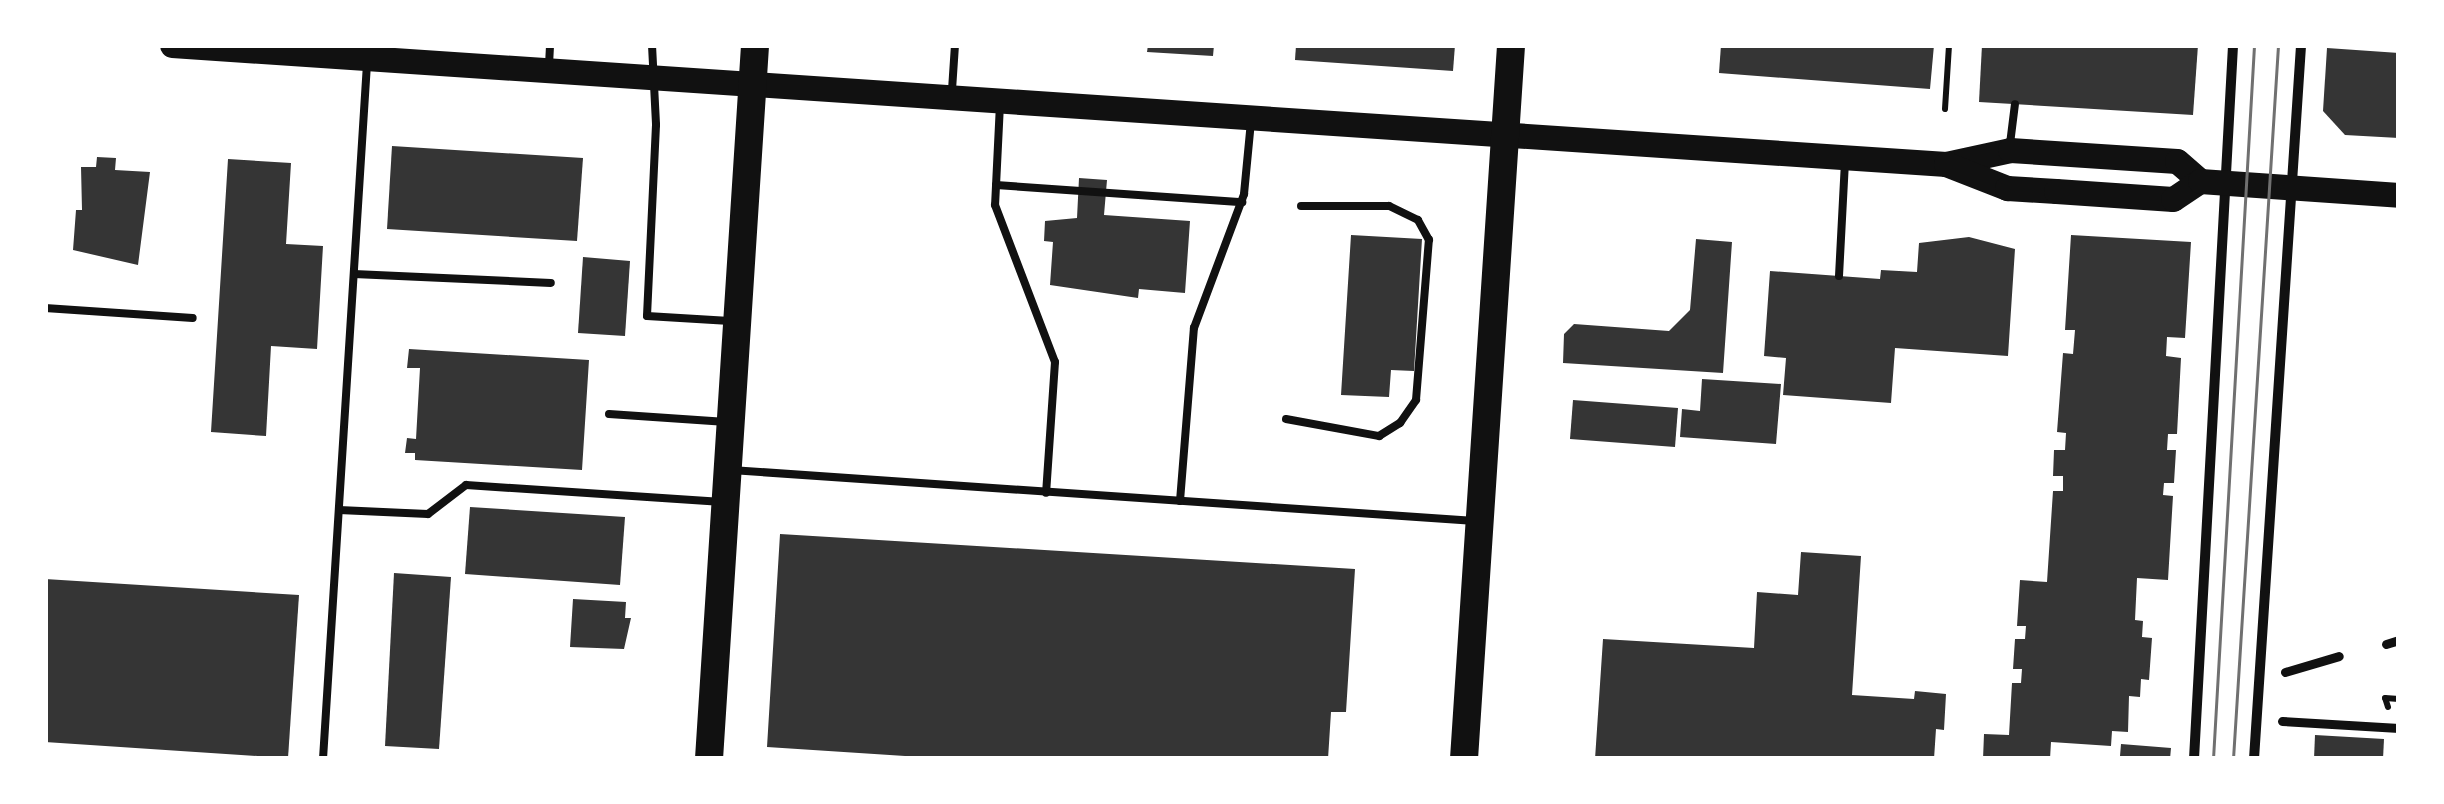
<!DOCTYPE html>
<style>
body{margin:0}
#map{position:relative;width:2444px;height:804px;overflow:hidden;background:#fff;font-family:Roboto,sans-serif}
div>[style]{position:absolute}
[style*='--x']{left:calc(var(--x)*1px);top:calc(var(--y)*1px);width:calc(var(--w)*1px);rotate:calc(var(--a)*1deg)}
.building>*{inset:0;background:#353535}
.path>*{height:6px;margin:-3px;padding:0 3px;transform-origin:3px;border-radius:3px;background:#111}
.service>*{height:8px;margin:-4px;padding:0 4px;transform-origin:4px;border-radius:4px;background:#111}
.pedestrian>*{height:9px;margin:-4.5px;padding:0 4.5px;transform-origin:4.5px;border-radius:4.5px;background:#111}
.minor>*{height:10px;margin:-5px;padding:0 5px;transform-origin:5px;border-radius:5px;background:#111}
.primary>*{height:25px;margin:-12.5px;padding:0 12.5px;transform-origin:12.5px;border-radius:12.5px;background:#111}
.trunk>*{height:28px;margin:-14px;padding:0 14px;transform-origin:14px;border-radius:14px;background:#111}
.tram>*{height:2.5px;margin:-1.25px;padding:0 1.25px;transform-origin:1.25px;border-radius:1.25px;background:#707070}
span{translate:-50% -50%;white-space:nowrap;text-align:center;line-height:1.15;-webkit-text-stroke:8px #fff;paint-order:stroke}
.frame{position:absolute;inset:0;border:48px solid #fff;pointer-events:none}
</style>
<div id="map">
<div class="building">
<div style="clip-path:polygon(1148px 45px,1214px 45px,1213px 56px,1147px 52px)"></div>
<div style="clip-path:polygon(1296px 45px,1455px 45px,1453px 71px,1295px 60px)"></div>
<div style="clip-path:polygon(1721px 45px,1934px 45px,1930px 89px,1719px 73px)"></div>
<div style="clip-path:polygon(1982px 45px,2198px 45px,2193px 115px,1979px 102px)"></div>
<div style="clip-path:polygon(2327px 48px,2399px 53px,2399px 138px,2345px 135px,2323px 111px)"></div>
<div style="clip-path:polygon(392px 146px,583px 158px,577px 241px,387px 229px)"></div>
<div style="clip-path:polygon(97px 157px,116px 158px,115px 170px,150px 172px,138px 265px,73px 250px,76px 210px,82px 210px,81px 167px,96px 167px)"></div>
<div style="clip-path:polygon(228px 159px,291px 163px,286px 244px,323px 246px,317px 349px,271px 346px,266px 436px,211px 432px)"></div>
<div style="clip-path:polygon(1079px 178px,1107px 180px,1104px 215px,1190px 221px,1185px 293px,1139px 289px,1138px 298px,1050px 285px,1053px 242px,1044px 241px,1045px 221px,1077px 218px)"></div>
<div style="clip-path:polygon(1351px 235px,1422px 239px,1414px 371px,1391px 370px,1389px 397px,1341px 395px)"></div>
<div style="clip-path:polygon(2071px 235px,2191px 242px,2185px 338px,2167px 337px,2166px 356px,2181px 358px,2177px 434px,2168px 434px,2167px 450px,2176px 450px,2174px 483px,2164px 483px,2163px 495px,2173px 496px,2168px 580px,2137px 578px,2135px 620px,2143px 621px,2142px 637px,2152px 638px,2149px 680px,2141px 679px,2140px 697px,2129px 696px,2128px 732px,2112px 731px,2111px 746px,2051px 742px,2050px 759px,1983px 759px,1984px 734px,2009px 735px,2012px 683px,2021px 683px,2022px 669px,2013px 669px,2015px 639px,2025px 639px,2026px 626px,2017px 626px,2020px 580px,2047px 582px,2053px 491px,2063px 491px,2063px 476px,2053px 476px,2054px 450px,2065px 450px,2066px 433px,2057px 432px,2063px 353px,2073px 354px,2075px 330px,2065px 330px)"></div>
<div style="clip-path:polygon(1969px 237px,2015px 249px,2008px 356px,1895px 348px,1891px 403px,1783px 395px,1786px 358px,1764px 356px,1770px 271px,1880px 279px,1881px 270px,1917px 272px,1919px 243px)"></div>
<div style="clip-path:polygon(1696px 239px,1732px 242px,1723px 373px,1563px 363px,1564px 334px,1574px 324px,1669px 331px,1690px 310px)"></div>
<div style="clip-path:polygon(583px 257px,630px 261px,625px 336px,578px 333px)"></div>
<div style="clip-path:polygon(409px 349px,589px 360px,582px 470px,415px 460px,415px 453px,405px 453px,407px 438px,416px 439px,420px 368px,407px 368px)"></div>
<div style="clip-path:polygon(1702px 379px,1781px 384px,1776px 444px,1680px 437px,1682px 409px,1700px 411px)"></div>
<div style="clip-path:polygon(1573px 400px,1678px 408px,1675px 447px,1570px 439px)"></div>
<div style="clip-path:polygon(470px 507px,625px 517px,620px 585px,465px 574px)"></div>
<div style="clip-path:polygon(780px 534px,1355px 569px,1346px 712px,1331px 712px,1328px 759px,951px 759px,767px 747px)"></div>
<div style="clip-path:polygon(1801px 552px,1861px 556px,1852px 695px,1914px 699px,1915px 691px,1946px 694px,1944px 730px,1936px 729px,1934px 759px,1595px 759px,1603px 639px,1754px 648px,1757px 592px,1798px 595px)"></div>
<div style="clip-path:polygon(394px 573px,451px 577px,439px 749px,385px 746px)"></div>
<div style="clip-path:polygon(45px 579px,299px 595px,288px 758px,45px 742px)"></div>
<div style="clip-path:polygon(573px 599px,626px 602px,625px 618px,631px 618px,624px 649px,570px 647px)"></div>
<div style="clip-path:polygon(2315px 735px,2384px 739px,2383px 759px,2314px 759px)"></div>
<div style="clip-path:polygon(2121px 744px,2171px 748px,2170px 759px,2106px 759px,2120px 756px)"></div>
</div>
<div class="path">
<div style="--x:1945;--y:109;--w:64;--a:-86.4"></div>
<div style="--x:2388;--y:707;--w:9;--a:-108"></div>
<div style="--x:2385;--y:698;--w:14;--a:4"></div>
</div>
<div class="service">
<div style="--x:652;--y:45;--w:80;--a:87.1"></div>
<div style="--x:656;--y:125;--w:191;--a:92.7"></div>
<div style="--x:647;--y:316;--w:83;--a:3.4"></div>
<div style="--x:549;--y:65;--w:20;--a:-87"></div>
<div style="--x:952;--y:90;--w:45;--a:-86.2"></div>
<div style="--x:1000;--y:104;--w:101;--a:92.8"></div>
<div style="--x:995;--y:205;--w:168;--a:69.1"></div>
<div style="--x:1055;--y:362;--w:131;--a:93.9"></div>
<div style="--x:2010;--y:144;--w:40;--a:-82.9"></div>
<div style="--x:996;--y:185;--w:247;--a:4"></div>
<div style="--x:354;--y:274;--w:197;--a:2.6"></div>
<div style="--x:1839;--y:276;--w:114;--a:-87"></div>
<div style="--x:45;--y:308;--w:148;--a:3.9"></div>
<div style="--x:609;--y:414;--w:118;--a:3.9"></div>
<div style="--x:1286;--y:419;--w:95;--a:10.4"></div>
<div style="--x:1379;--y:436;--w:25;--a:-32"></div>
<div style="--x:1400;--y:423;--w:28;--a:-55"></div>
<div style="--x:1416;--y:400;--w:161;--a:-85.4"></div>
<div style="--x:1429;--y:240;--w:23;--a:-119"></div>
<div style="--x:1418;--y:220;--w:32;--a:-154"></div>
<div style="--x:1389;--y:206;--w:88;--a:180"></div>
<div style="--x:731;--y:470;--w:746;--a:3.92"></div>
<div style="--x:1180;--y:501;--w:174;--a:-85.4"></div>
<div style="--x:1194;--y:328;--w:143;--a:-69.5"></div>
<div style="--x:1244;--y:194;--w:73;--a:-84.5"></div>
<div style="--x:339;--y:510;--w:89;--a:2.6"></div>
<div style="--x:428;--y:514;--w:48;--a:-37.3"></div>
<div style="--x:466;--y:485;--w:257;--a:3.8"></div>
<div style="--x:323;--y:759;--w:697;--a:-86.38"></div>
</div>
<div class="pedestrian">
<div style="--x:2386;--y:644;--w:14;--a:-17"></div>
<div style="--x:2285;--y:672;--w:56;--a:-16.5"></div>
<div style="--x:2282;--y:721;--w:117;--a:3.4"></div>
</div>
<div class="minor">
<div style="--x:2194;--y:759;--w:715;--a:-86.87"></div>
<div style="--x:2254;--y:759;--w:716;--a:-86.23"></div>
</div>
<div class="primary">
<div style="--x:172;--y:45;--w:1778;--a:3.84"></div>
<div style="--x:1946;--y:164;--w:66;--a:-12.3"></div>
<div style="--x:2010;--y:150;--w:167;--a:3.8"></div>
<div style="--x:2177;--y:161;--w:30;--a:41"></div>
<div style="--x:1946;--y:164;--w:66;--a:21.5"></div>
<div style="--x:2007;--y:188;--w:49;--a:3.5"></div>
<div style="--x:2056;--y:191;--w:117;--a:3.9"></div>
<div style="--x:2173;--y:199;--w:32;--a:-34"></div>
<div style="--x:2200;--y:181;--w:199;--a:4"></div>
</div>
<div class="trunk">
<div style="--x:709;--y:759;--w:715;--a:-86.31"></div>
<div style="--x:1464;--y:759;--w:716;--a:-86.23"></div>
</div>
<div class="tram">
<div style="--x:2213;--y:759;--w:715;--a:-86.71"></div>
<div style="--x:2233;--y:759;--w:715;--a:-86.39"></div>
</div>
<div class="frame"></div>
</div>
